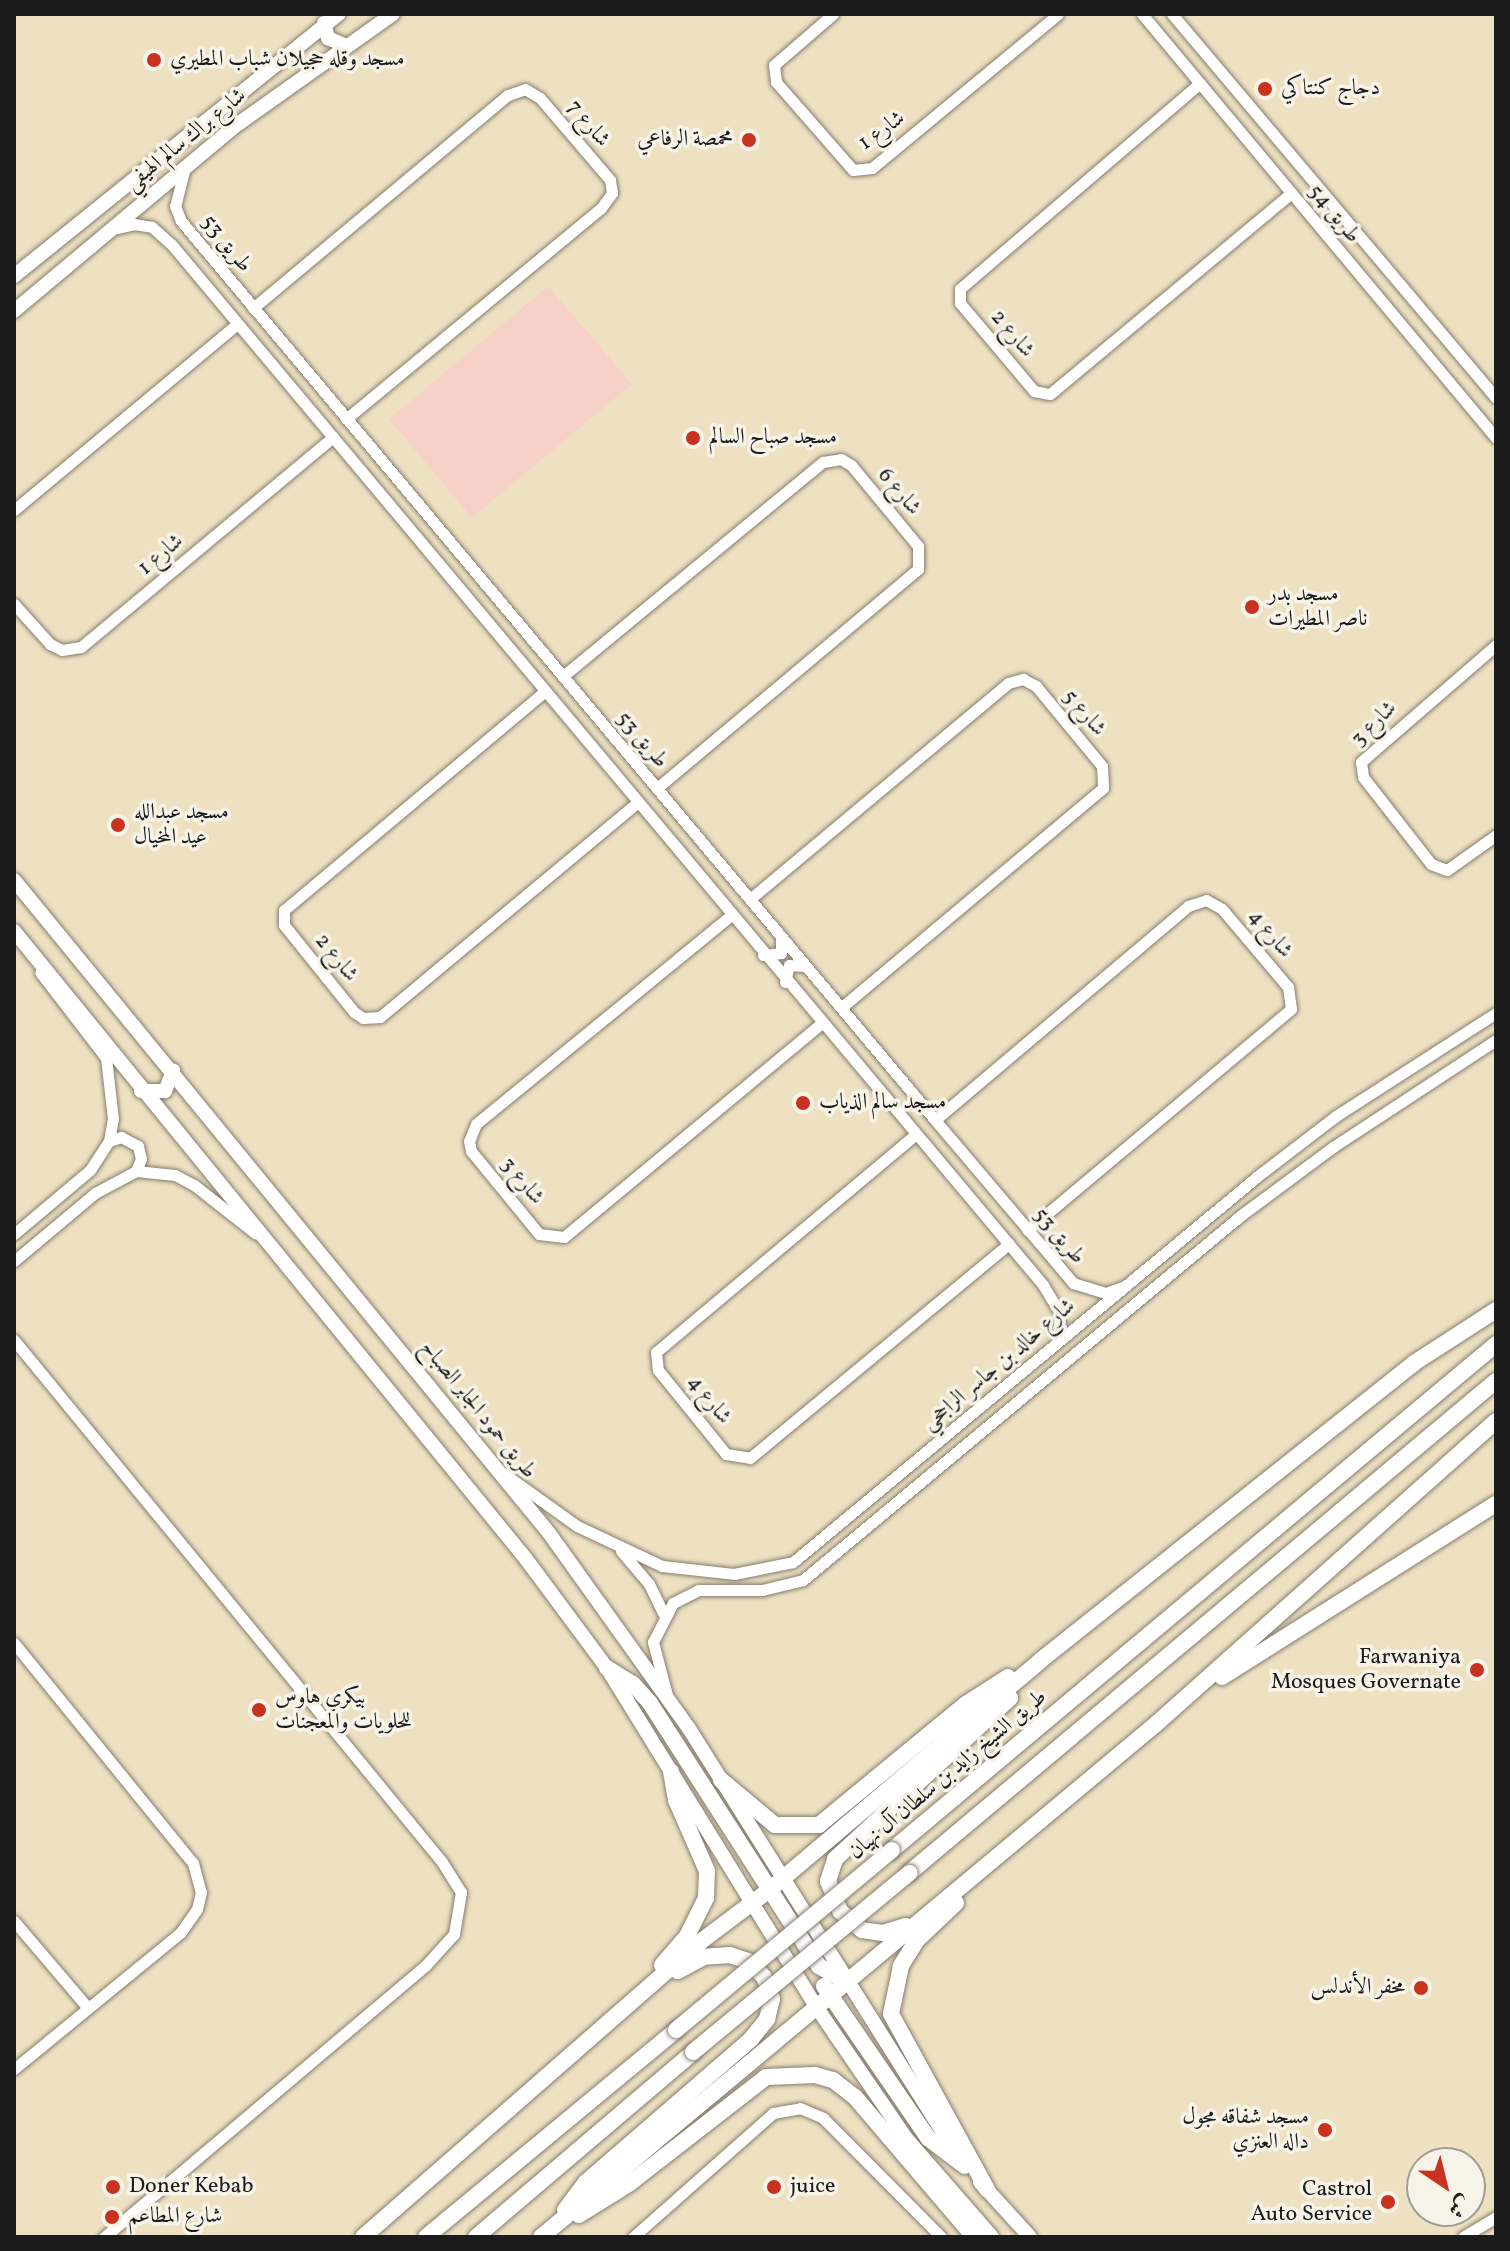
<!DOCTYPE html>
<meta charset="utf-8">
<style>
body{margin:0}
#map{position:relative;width:1510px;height:2251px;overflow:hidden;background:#eee1c2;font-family:Vollkorn,Amiri,serif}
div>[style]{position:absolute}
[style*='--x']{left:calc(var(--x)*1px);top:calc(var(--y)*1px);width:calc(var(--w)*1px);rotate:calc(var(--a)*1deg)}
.built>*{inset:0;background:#f7d1c7}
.roads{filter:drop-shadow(0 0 2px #857e6f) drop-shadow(0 0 2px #857e6f)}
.minor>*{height:11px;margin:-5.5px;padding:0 5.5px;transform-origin:5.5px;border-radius:5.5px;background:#fff}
.major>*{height:14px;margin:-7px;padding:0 7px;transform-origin:7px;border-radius:7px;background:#fff}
.highway>*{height:16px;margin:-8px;padding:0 8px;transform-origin:8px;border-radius:8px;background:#fff}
.bridges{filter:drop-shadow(0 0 2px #857e6f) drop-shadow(0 0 2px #857e6f)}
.highway-bridge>*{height:16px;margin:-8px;padding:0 8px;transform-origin:8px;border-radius:8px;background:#fff}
.dots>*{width:22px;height:22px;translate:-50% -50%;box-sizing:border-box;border:4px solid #f7f3e8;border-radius:50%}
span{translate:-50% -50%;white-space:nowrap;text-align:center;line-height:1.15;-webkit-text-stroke:7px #f7f3e8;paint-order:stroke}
.poi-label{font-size:22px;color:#1c1c1c}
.left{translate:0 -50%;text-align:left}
.right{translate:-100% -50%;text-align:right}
.street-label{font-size:22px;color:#1c1c1c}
.frame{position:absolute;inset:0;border:16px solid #1c1c1c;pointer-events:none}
.north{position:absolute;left:1406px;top:2147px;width:80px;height:80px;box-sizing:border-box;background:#f7f3e8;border:2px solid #9f9d96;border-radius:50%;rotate:145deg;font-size:22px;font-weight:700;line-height:32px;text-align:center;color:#1c1c1c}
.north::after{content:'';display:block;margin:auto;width:28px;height:36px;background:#c8321e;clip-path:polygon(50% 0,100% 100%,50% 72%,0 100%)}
</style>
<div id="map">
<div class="built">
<div style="clip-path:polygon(548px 286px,632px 384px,472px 518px,389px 419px)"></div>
</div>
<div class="roads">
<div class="minor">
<div style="--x:833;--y:14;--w:78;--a:139.2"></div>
<div style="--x:774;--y:65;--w:17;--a:83"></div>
<div style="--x:776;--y:82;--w:117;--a:48.8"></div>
<div style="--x:853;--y:170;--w:19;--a:-6"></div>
<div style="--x:872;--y:168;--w:241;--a:-39.6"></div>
<div style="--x:1142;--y:14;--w:552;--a:50.14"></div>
<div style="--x:1172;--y:14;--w:502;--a:49.84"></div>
<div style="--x:1200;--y:83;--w:316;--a:139.4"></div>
<div style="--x:960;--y:289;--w:14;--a:90"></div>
<div style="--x:960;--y:303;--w:115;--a:49.9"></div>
<div style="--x:1034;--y:391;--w:16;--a:11"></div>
<div style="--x:1050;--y:394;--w:314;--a:-39.8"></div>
<div style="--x:184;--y:171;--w:36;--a:104"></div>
<div style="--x:175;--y:206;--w:16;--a:68"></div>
<div style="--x:181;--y:221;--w:1173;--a:50.01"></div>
<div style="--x:935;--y:1120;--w:214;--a:49.7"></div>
<div style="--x:1073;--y:1283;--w:34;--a:17"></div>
<div style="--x:1106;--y:1293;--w:20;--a:-20"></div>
<div style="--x:113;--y:229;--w:22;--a:-13"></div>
<div style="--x:134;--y:224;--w:18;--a:9"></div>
<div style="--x:152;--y:227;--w:27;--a:42"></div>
<div style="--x:172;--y:245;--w:1357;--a:50.05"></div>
<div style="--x:1043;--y:1285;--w:33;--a:59"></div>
<div style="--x:1060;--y:1313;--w:28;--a:94"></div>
<div style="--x:253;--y:308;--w:332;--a:-39.9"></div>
<div style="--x:508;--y:95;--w:18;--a:-19"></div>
<div style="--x:525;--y:89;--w:17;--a:31"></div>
<div style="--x:540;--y:98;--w:108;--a:49.5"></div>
<div style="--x:610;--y:180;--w:13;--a:81"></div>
<div style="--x:612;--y:193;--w:19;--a:126"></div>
<div style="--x:601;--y:208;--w:331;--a:140.4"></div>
<div style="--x:14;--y:510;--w:290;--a:-39.8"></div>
<div style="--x:14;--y:604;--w:54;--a:48"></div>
<div style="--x:50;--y:644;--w:13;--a:27"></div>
<div style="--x:62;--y:650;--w:19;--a:-9"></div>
<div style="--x:81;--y:647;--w:328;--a:-39.8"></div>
<div style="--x:1496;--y:645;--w:179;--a:139.1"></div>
<div style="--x:1361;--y:762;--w:15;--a:82"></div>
<div style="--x:1363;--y:777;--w:110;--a:52"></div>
<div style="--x:1431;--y:864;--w:17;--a:21"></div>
<div style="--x:1447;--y:870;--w:60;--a:-35.5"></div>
<div style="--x:563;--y:676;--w:337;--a:-39.5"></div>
<div style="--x:823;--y:462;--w:18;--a:-9"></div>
<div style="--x:841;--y:459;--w:12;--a:31"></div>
<div style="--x:851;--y:465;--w:105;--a:50.4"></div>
<div style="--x:918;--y:546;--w:23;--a:90"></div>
<div style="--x:918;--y:569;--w:341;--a:140"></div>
<div style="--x:544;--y:692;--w:339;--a:140"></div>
<div style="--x:284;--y:910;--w:15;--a:90"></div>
<div style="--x:284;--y:925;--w:112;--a:51.2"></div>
<div style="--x:354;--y:1012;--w:11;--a:34"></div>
<div style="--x:363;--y:1018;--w:17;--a:-3"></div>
<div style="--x:380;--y:1017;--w:333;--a:-39.8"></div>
<div style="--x:750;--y:899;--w:336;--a:-39.9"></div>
<div style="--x:1008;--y:683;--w:16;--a:-15"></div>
<div style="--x:1023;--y:679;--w:15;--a:28"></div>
<div style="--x:1036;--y:686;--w:104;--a:50.5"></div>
<div style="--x:1102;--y:766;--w:22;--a:87"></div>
<div style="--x:1103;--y:788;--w:342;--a:140"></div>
<div style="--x:730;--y:916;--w:328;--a:140.7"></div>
<div style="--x:476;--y:1124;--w:18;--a:112"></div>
<div style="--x:469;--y:1141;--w:10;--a:79"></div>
<div style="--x:471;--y:1151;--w:107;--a:50.7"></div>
<div style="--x:539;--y:1234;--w:25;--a:7"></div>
<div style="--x:564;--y:1237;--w:335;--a:-39.7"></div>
<div style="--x:763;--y:955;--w:18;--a:-6"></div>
<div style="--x:781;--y:953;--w:16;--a:-90"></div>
<div style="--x:785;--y:982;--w:17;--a:-77"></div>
<div style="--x:789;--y:965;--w:16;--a:4"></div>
<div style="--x:935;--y:1120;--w:331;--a:-40.2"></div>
<div style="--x:1188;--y:906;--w:19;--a:-18"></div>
<div style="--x:1206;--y:900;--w:18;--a:29"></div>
<div style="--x:1222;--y:909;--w:102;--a:49.8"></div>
<div style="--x:1288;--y:987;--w:22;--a:82"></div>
<div style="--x:1291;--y:1009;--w:344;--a:140"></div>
<div style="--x:916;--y:1134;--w:339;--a:140"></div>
<div style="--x:656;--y:1352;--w:18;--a:84"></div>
<div style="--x:658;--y:1370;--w:108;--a:51"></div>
<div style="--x:726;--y:1454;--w:24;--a:9"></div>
<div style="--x:750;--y:1458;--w:336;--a:-39.6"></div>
<div style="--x:109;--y:1141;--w:13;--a:-18"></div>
<div style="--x:121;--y:1137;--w:19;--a:28"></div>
<div style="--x:138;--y:1146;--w:13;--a:77"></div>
<div style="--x:141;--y:1159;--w:13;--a:113"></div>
<div style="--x:14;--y:1234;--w:99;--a:-40.1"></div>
<div style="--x:90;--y:1170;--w:35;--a:-57"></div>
<div style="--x:109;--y:1141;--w:22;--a:-80"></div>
<div style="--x:113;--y:1119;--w:61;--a:-96.5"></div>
<div style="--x:106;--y:1058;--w:108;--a:-127.5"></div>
<div style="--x:14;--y:1261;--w:106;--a:-40"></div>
<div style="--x:95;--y:1193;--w:47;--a:-28.2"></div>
<div style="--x:136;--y:1171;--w:39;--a:6"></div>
<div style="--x:175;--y:1175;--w:21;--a:28"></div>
<div style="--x:194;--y:1185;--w:78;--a:38.2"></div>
<div style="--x:14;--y:1340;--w:675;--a:50.65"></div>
<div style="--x:442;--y:1862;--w:36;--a:58"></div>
<div style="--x:461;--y:1892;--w:43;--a:99.5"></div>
<div style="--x:454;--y:1934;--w:42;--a:132.1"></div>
<div style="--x:426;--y:1965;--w:422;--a:139.8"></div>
<div style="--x:503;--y:1473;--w:91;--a:35.6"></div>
<div style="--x:577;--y:1526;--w:94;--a:25.2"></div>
<div style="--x:662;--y:1566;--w:72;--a:6.3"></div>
<div style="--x:734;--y:1574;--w:60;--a:-11.5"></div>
<div style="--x:793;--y:1562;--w:606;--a:-39.71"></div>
<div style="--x:1259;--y:1175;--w:97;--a:-37.5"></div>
<div style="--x:1336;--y:1116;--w:190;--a:-32.8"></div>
<div style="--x:621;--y:1551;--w:43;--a:49.7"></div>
<div style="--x:649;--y:1584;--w:32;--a:64"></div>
<div style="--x:14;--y:1643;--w:284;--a:50.9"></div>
<div style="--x:193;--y:1863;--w:30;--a:75"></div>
<div style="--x:201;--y:1892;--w:17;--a:103"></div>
<div style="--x:197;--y:1909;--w:29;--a:125"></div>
<div style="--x:180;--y:1933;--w:215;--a:140.7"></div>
<div style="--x:667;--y:1695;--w:55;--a:-104.8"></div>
<div style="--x:653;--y:1642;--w:44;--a:-62.9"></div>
<div style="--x:673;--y:1603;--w:28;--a:-27"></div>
<div style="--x:698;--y:1590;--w:64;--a:0"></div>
<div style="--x:762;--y:1590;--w:42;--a:-13.7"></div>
<div style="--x:803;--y:1580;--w:569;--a:-39.79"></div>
<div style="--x:1240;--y:1216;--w:116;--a:-36.6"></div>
<div style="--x:1333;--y:1147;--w:195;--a:-33.3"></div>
<div style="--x:14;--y:1921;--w:114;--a:49.6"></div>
<div style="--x:633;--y:2237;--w:187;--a:-41.5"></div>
<div style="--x:773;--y:2113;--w:27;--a:-10"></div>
<div style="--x:800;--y:2108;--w:25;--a:23"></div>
<div style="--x:823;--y:2118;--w:168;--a:45.2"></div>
<div style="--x:1463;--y:2237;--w:39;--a:-31"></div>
</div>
<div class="major">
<div style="--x:324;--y:23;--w:16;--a:75"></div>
<div style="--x:328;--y:38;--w:20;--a:24"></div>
<div style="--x:14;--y:276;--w:417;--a:-38.9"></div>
<div style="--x:14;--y:311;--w:292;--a:-39.9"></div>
<div style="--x:238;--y:124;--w:190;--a:-35.4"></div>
<div style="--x:14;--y:880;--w:844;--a:50.67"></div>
<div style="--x:549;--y:1533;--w:239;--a:54.4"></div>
<div style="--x:688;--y:1727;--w:513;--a:57.83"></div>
<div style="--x:14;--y:931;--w:810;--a:50.81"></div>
<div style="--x:526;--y:1559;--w:136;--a:53.4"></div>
<div style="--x:607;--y:1668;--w:396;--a:58.3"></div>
<div style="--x:815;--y:2005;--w:161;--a:55.6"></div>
<div style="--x:906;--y:2138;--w:131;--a:49"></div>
<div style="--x:141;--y:1091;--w:24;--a:0"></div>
<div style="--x:165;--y:1091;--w:22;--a:-68"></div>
<div style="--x:980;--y:2182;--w:74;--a:47.7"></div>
</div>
<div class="highway">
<div style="--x:607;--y:1668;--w:31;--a:32"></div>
<div style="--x:633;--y:1684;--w:25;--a:48"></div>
<div style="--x:650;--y:1703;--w:313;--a:57.3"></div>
<div style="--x:819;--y:1966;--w:30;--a:30"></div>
<div style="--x:1222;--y:1677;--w:324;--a:-32.3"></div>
<div style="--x:721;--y:1780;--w:70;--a:39.8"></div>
<div style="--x:775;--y:1825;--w:44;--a:0"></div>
<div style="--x:819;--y:1825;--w:190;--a:-39.5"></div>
<div style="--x:966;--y:1704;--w:50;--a:-32.7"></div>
<div style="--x:892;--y:1850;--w:788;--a:-39.95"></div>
<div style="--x:909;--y:1873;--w:766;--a:-39.97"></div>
<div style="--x:956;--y:1903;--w:54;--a:136.5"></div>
<div style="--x:917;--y:1940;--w:31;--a:122"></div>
<div style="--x:901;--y:1966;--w:49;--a:101.8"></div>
<div style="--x:891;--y:2014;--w:200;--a:61.3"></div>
<div style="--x:906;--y:1926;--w:24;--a:163"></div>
<div style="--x:883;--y:1933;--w:21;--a:-172"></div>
<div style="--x:862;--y:1930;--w:29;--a:-139"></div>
<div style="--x:840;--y:1911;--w:32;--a:-112"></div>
<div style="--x:828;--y:1881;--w:23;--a:-72"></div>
<div style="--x:835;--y:1859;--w:238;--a:-42.6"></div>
<div style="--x:662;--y:1965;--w:38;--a:-49"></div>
<div style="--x:687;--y:1936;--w:42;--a:-63.4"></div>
<div style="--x:706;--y:1898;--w:27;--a:-88"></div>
<div style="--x:707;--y:1871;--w:77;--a:-113.6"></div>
<div style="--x:676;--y:1800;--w:29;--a:-100"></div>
<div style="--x:824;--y:1986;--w:184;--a:55.6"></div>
<div style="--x:928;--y:2138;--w:46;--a:37.1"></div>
<div style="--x:565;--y:2210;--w:34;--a:-53"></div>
<div style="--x:585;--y:2183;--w:220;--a:-40.9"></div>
<div style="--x:751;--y:2039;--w:26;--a:-51"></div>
<div style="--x:767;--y:2019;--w:21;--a:-76"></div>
<div style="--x:772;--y:1999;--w:23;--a:-110"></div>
<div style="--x:764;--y:1977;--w:23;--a:-135"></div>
<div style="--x:748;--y:1961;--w:19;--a:-162"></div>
<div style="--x:730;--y:1955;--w:26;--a:176"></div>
<div style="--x:704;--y:1957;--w:30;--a:152"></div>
<div style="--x:579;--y:2215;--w:60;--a:-32.1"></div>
<div style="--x:630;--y:2183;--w:172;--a:-37.9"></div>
<div style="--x:766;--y:2077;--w:49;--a:-2.3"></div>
<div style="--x:815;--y:2075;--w:19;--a:16"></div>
<div style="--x:833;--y:2080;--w:28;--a:38"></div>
<div style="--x:855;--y:2097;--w:184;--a:49.6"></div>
<div style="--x:363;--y:2237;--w:448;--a:-41.2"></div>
<div style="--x:700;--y:1942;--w:85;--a:-36.9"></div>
<div style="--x:768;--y:1891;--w:358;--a:-40.2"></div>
<div style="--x:1041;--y:1660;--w:477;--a:-38.5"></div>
<div style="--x:1414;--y:1363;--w:98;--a:-32.9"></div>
<div style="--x:426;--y:2237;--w:325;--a:-39.6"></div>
<div style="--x:476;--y:2237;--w:285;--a:-40.4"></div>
<div style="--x:541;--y:2237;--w:801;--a:-39.83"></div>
<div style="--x:1156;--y:1724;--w:455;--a:-41.7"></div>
</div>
</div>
<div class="bridges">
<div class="highway-bridge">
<div style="--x:676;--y:2030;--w:281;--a:-39.8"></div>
<div style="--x:693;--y:2052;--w:281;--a:-39.6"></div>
</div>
</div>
<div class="dots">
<div style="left:154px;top:60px;background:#c8321e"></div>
<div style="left:1265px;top:89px;background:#c8321e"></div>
<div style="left:749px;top:140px;background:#c8321e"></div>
<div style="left:693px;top:438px;background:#c8321e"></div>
<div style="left:1252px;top:607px;background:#c8321e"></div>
<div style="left:118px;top:825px;background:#c8321e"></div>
<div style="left:803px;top:1103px;background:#c8321e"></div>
<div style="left:1477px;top:1670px;background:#c8321e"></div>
<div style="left:259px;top:1710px;background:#c8321e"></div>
<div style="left:1421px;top:1988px;background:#c8321e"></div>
<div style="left:1325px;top:2130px;background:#c8321e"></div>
<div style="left:113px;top:2187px;background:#c8321e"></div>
<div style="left:774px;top:2187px;background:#c8321e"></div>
<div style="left:1388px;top:2202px;background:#c8321e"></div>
<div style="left:112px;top:2217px;background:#c8321e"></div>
</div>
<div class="poi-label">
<span class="left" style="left:170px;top:60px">مسجد وقله حجيلان شباب المطيري</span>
<span class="left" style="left:1281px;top:89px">دجاج كنتاكي</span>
<span class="right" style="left:733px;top:140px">محمصة الرفاعي</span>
<span class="left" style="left:709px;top:438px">مسجد صباح السالم</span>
<span class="left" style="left:1268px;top:607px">مسجد بدر<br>ناصر المطيرات</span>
<span class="left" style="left:134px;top:825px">مسجد عبدالله<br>عيد المخيال</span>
<span class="left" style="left:819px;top:1103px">مسجد سالم الذياب</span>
<span class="right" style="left:1461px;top:1670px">Farwaniya<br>Mosques Governate</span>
<span class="left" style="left:275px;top:1710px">بيكري هاوس<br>للحلويات والمعجنات</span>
<span class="right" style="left:1405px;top:1988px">مخفر الأندلس</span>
<span class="right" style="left:1309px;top:2130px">مسجد شفاقه مجول<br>داله العنزي</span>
<span class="left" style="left:129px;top:2187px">Doner Kebab</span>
<span class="left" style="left:790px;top:2187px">juice</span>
<span class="right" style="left:1372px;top:2202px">Castrol<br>Auto Service</span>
<span class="left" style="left:128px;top:2217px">شارع المطاعم</span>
</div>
<div class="street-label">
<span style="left:588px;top:124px;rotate:50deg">شارع 7</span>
<span style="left:882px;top:131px;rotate:-36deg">شارع 1</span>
<span style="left:186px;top:140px;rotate:-39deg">شارع براك سالم الهيفي</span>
<span style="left:1334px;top:214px;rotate:51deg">طريق 54</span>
<span style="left:226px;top:244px;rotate:51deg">طريق 53</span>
<span style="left:1012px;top:334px;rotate:50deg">شارع 2</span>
<span style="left:899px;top:492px;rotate:50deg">شارع 6</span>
<span style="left:161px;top:555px;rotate:-40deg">شارع 1</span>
<span style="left:1084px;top:713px;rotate:50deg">شارع 5</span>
<span style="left:1374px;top:724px;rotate:-44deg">شارع 3</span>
<span style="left:642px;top:740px;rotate:50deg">طريق 53</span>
<span style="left:1270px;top:934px;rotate:50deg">شارع 4</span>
<span style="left:336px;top:958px;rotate:51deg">شارع 2</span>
<span style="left:522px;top:1181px;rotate:51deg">شارع 3</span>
<span style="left:1059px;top:1236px;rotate:50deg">طريق 53</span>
<span style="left:999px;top:1365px;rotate:-40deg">شارع خالد بن جاسر الراجحي</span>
<span style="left:709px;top:1400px;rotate:51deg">شارع 4</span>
<span style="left:478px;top:1410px;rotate:51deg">طريق حمود الجابر الصباح</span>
<span style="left:948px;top:1775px;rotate:-40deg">طريق الشيخ زايد بن سلطان آل نهيان</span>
</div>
<div class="frame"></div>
<div class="north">ش</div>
</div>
